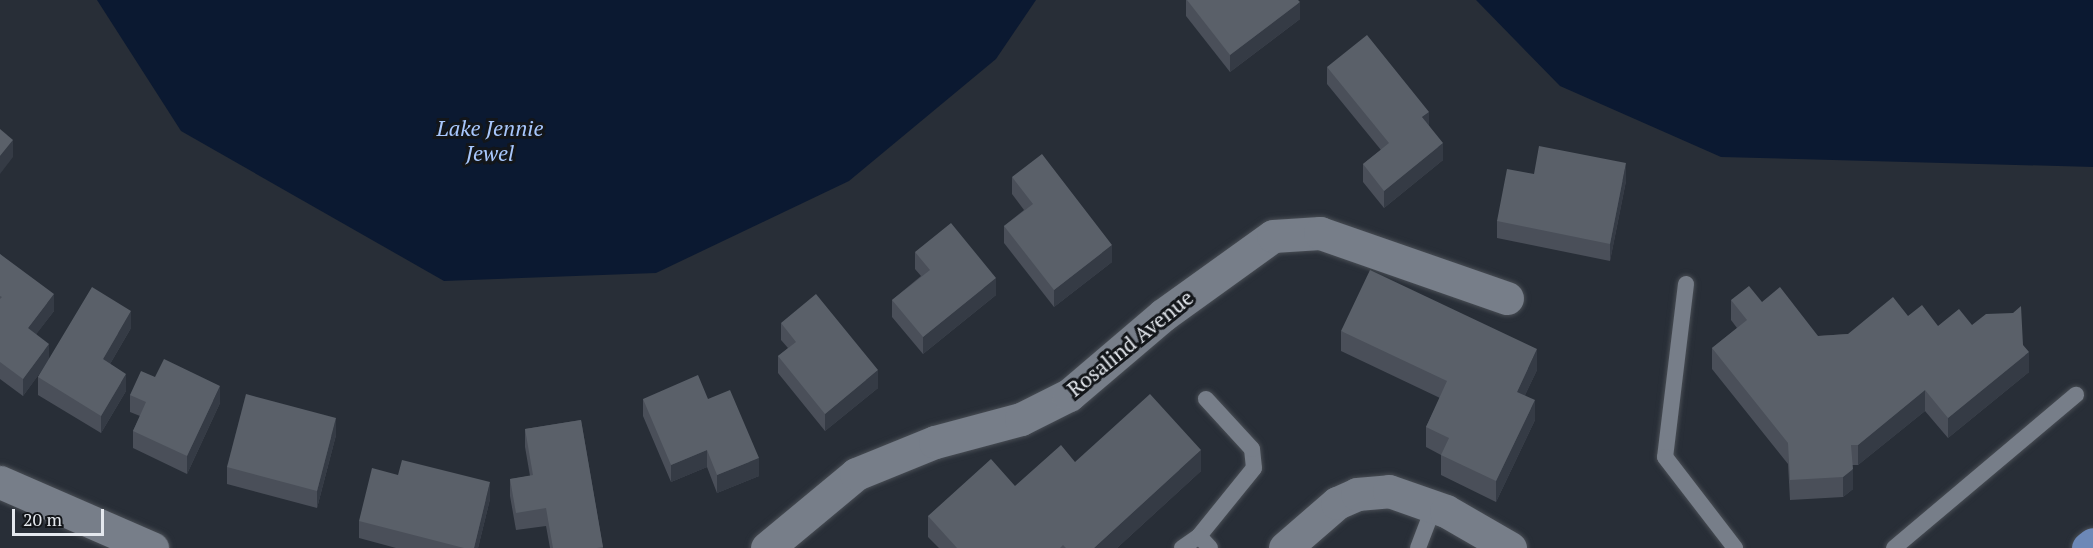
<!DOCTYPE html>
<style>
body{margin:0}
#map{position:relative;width:2093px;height:548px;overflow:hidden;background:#282e37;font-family:"PT Serif",serif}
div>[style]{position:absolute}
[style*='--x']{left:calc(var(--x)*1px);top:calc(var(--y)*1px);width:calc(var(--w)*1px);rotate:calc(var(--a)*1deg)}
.water>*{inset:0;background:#0b1931}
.roads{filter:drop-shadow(0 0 2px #484d54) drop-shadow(0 0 2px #484d54)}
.service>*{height:16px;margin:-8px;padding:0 8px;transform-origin:8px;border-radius:8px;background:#777e89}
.minor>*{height:33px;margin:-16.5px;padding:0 16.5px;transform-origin:16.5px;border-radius:16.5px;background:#777e89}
.primary>*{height:33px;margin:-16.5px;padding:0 16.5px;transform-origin:16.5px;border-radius:16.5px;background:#6c88b7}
.wall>*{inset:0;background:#4a4f59}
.shaded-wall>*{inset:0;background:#353b45}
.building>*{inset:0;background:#5a6069}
span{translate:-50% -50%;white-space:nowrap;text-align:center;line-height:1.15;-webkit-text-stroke:6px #13161a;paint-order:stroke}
.street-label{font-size:21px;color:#e4e8ee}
.water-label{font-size:22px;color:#a8c7fc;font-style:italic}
.scale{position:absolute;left:12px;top:509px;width:92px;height:27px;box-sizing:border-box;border:3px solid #e4e8ee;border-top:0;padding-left:8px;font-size:18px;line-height:21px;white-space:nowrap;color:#e4e8ee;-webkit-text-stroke:4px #13161a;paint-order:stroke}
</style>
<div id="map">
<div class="water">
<div style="clip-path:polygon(97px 0,1036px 0,996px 59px,849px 181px,656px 273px,444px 281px,181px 131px)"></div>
<div style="clip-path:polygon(1476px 0,2093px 0,2093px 167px,1721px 157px,1560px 86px)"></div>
</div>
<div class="roads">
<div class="service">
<div style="--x:1686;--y:284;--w:174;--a:96.9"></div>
<div style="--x:1665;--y:457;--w:115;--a:52.4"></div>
<div style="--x:1199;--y:536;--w:87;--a:-51"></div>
<div style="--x:1254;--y:468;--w:19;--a:-96"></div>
<div style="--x:1252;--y:449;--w:68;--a:-132.6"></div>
<div style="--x:1182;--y:548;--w:21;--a:-35"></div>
<div style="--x:1199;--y:536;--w:16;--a:47"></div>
<div style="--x:1418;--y:548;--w:45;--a:-69.1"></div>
<div style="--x:1894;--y:548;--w:238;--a:-40.1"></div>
</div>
<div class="minor">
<div style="--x:0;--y:482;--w:166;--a:23.5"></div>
<div style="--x:767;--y:548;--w:116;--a:-39.7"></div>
<div style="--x:856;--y:474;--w:85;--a:-22.1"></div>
<div style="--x:935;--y:442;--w:89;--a:-15"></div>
<div style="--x:1021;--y:419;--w:54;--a:-26.6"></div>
<div style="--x:1069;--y:395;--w:123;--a:-40.4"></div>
<div style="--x:1163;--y:315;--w:135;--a:-35.7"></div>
<div style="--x:1273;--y:236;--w:47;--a:-3.7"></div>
<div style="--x:1320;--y:233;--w:198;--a:19.2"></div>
<div style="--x:1285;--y:548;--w:69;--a:-40.9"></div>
<div style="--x:1337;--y:503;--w:22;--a:-24"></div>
<div style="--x:1357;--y:494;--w:32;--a:-5"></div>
<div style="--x:1389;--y:491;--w:60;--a:19.3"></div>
<div style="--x:1446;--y:511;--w:74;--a:30"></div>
</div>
<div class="primary">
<div style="--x:2088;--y:548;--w:6;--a:-39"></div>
</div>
</div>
<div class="wall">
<div style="clip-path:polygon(1186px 0,1298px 0,1300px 19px,1230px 72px,1186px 16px)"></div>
<div style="clip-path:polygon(1327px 67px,1429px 126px,1443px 160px,1384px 208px,1363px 182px,1363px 164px,1381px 150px,1327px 84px)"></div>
<div style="clip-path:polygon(1534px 174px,1626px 181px,1610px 261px,1497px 238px,1497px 221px)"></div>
<div style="clip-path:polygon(1012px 177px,1112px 262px,1054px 307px,1004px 243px,1004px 226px,1024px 210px,1012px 194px)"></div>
<div style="clip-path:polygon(915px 252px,996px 295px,923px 354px,892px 317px,892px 300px,921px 276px,915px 269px)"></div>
<div style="clip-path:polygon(0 254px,54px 311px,36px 334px,49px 359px,131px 328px,110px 364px,126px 391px,101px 433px,38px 395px,38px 377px,44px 367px,23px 396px,0 379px)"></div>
<div style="clip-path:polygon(1731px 300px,1762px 302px,1818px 336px,1848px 334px,1908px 316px,1938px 326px,1972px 325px,2023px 345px,2029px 372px,1948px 438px,1925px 411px,1858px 465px,1852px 465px,1853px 489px,1843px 497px,1790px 500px,1788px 464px,1712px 369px,1712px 348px,1737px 328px,1731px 320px)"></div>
<div style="clip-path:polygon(781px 323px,878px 388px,825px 431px,778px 373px,778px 356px,788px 348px,781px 340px)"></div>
<div style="clip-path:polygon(1341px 331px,1537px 370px,1525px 395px,1535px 420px,1496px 502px,1441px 475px,1441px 455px,1426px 447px,1426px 427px,1440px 398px,1341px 351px)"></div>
<div style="clip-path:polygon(155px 377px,220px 403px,187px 474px,133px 448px,133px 431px,140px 416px,130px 412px,130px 395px)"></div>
<div style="clip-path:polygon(643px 399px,708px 399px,759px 476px,717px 493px,707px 467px,671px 482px,643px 416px)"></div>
<div style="clip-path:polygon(581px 420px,603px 548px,550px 548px,546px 526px,516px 530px,510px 496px,510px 479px,530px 476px,525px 447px,525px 429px)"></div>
<div style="clip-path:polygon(336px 435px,317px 508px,227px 484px,227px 467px)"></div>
<div style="clip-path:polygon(1075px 462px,1201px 471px,1117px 548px,939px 548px,928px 537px,928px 516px,1015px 486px)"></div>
<div style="clip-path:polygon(490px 499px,478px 548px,396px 548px,359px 538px,359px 521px)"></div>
</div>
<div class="shaded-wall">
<div style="clip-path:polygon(1300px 2px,1300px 19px,1230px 72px,1230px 55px)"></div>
<div style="clip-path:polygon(1429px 112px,1429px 129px,1422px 117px)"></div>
<div style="clip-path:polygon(13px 140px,13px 157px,0 174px,0 156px)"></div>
<div style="clip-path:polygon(1443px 143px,1443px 160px,1384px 208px,1384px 191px)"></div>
<div style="clip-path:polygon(1626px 163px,1626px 181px,1610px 261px,1610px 244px)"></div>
<div style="clip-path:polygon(1112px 245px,1112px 262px,1054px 307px,1054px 290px)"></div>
<div style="clip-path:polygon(996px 278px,996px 295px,923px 354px,923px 337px)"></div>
<div style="clip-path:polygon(54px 294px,54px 311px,28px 345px,28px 328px)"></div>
<div style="clip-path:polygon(131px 311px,131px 328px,103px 376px,103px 359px)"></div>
<div style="clip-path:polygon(49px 344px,49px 361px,23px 396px,23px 379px)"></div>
<div style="clip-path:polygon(1537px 349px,1537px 370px,1517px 412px,1517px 392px)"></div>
<div style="clip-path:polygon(2029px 352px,2029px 372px,1948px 438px,1948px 418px)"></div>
<div style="clip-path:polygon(878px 370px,878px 388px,825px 431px,825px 414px)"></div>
<div style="clip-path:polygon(126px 374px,126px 391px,101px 433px,101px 416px)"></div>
<div style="clip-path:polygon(220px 386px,220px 403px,187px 474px,187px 456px)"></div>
<div style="clip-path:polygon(1925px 390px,1925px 411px,1858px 465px,1858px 445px)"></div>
<div style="clip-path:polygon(1535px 400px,1535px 420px,1496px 502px,1496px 481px)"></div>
<div style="clip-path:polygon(336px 418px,336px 435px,317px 508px,317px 491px)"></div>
<div style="clip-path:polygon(707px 450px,707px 467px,671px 482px,671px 465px)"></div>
<div style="clip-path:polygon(1201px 450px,1201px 471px,1117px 548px,1094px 548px)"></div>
<div style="clip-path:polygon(759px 458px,759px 476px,717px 493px,717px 475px)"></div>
<div style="clip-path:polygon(1853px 469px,1853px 489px,1843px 497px,1843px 477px)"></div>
<div style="clip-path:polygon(490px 482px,490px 499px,478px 548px,474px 548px)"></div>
</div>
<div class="building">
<div style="clip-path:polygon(1187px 0,1298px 0,1300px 2px,1230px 55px)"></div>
<div style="clip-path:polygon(1367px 35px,1429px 112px,1422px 117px,1443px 143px,1384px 191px,1363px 164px,1389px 143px,1327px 67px)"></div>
<div style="clip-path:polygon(0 129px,13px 140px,0 156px)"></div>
<div style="clip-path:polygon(1539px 146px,1626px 163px,1610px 244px,1497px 221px,1507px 169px,1534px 174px)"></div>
<div style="clip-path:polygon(1042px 154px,1112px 245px,1054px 290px,1004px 226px,1033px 204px,1012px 177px)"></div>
<div style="clip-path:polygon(951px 223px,996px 278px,923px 337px,892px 300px,930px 270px,915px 252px)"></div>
<div style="clip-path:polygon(0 254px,54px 294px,28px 328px,49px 344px,23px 379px,0 362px,0 299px,2px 297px,0 296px)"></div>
<div style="clip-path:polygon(1370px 270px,1537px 349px,1517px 392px,1535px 400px,1496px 481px,1441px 455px,1449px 438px,1426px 427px,1447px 381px,1341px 331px)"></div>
<div style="clip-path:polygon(1749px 286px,1762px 302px,1780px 287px,1818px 336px,1848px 334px,1893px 297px,1908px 316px,1922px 305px,1938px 326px,1959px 309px,1972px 325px,1986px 314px,2013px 313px,2021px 306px,2023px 345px,2029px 352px,1948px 418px,1925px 390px,1858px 445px,1851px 445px,1853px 469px,1843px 477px,1790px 480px,1788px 443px,1712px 348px,1747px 320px,1731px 300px)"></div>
<div style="clip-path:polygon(92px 287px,131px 311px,103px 359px,126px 374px,101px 416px,38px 377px)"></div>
<div style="clip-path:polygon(816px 294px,878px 370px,825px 414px,778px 356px,796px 342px,781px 323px)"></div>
<div style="clip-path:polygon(164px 359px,220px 386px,187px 456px,133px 431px,146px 402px,130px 395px,141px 371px,155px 377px)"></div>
<div style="clip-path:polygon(698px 375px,708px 399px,730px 390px,759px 458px,717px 475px,707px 450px,671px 465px,643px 399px)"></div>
<div style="clip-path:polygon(246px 394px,336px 418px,317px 491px,227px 467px)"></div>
<div style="clip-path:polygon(1150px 394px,1201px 450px,1094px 548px,1066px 548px,1063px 545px,1060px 548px,957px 548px,928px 516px,991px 459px,1015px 486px,1061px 445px,1075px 462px)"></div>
<div style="clip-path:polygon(581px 420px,603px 547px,597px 548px,553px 548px,546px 508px,516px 513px,510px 479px,533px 475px,525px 429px)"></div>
<div style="clip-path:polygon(402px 460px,490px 482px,474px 548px,464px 548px,359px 521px,372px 468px,398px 475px)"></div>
</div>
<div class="street-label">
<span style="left:1130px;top:343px;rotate:-39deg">Rosalind Avenue</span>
</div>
<div class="water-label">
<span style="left:490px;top:140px">Lake Jennie<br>Jewel</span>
</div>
<div class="scale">20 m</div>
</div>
